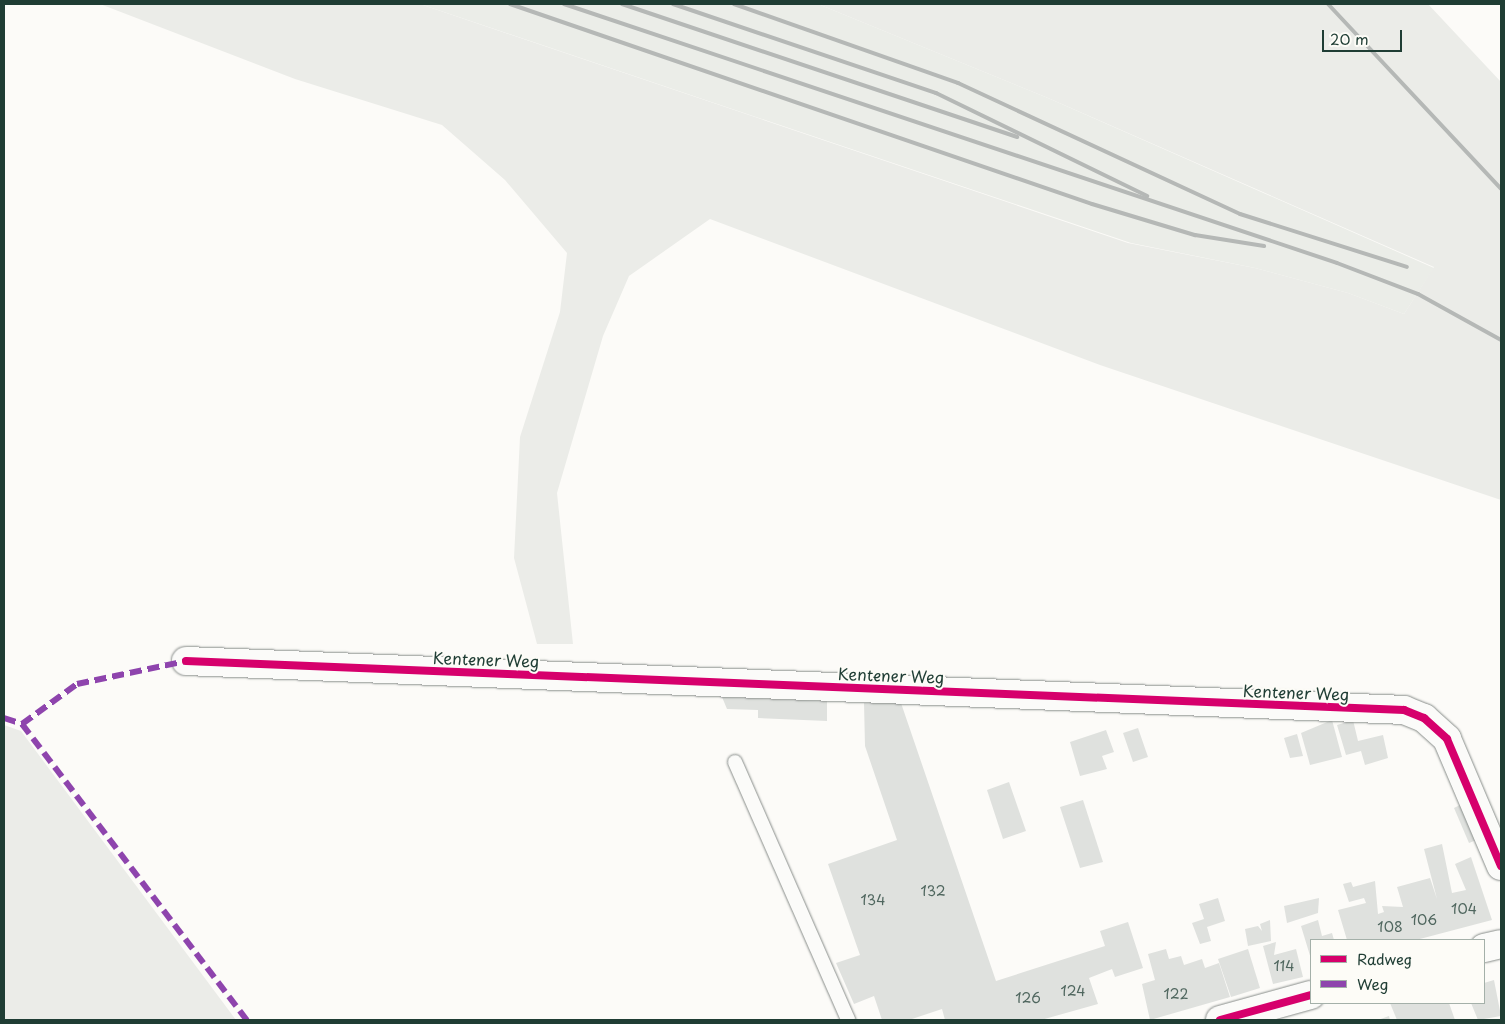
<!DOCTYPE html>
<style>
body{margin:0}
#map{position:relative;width:1505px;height:1024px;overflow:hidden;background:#fcfbf8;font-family:"Playpen Sans",sans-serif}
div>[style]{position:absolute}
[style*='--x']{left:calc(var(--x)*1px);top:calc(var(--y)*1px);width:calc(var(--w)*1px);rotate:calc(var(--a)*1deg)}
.built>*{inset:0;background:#ebede8}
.green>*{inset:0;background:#ebece8}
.building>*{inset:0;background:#dfe1de}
.roads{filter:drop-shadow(0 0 1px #888d8a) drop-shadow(0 0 1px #888d8a)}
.service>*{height:14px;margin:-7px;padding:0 7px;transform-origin:7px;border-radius:7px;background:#fbfbf9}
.minor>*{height:28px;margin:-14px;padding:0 14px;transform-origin:14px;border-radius:14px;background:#fbfbf9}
.tertiary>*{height:28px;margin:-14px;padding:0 14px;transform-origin:14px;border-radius:14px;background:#fbfbf9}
.rail>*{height:4px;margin:-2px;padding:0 2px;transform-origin:2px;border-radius:2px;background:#b5b8b6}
.quiet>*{height:6px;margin-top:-3px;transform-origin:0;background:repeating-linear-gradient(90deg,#8e44ad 0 12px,transparent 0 18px)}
.cycleway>*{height:8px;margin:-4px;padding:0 4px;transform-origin:4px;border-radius:4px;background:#d6006c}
span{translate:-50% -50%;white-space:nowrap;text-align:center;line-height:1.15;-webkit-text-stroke:4px #fdfcf7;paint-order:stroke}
.number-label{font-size:14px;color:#4f665e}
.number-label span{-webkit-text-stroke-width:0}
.street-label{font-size:16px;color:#1f3d34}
.frame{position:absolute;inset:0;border:5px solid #1f3d34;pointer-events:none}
.legend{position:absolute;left:1310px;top:939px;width:175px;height:65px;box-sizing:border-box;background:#fdfcf7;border:1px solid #a4b0a9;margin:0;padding:6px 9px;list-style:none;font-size:15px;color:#1f3d34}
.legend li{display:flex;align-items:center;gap:10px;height:25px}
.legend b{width:25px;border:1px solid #a4b0a9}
.scale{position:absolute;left:1322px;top:30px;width:80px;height:22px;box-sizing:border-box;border:2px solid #1f3d34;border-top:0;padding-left:6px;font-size:15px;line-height:18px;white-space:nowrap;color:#1f3d34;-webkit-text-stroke:4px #fdfcf7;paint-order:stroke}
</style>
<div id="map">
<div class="built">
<div style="clip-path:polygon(420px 4px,818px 4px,1048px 98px,1434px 268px,1404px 314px,1348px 293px,1255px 268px,1131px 243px)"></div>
</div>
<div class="green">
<div style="clip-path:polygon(100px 4px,420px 4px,1128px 243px,1255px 268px,1348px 293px,1404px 314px,1434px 267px,1048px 98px,818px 4px,1428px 4px,1501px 82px,1501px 500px,1100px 365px,710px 219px,629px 276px,603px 336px,557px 493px,573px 644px,537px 644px,514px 558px,520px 437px,560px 312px,567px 253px,505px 180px,442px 125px,295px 79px)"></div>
<div style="clip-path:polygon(4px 725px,21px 731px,236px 1020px,4px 1020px)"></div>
</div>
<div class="building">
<div style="clip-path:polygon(722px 697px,827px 701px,827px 721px,758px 718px,758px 710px,727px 709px)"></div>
<div style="clip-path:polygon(864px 703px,901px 703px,996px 981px,1105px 946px,1100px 931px,1128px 922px,1143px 968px,1115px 977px,1112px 969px,1089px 978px,1098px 1004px,1041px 1020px,945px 1020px,942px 1009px,909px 1020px,882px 1020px,874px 996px,854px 1004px,836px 963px,860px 955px,828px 864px,897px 840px,865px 746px)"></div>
<div style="clip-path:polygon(1332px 720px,1342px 757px,1310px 765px,1301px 733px)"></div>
<div style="clip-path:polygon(1353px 720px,1358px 741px,1383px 735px,1388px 758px,1365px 765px,1361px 751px,1346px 755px,1337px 725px)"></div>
<div style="clip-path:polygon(1138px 728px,1148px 757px,1133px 762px,1123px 733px)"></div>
<div style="clip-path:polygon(1106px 730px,1114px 752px,1102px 756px,1107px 769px,1080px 776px,1070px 742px)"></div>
<div style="clip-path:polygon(1297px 734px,1303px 756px,1290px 758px,1284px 738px)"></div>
<div style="clip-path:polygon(1009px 782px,1026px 831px,1003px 839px,987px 790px)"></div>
<div style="clip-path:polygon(1083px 800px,1103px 862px,1080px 868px,1060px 807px)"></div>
<div style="clip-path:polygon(1464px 803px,1479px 839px,1469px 843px,1454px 808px)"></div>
<div style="clip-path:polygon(1442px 844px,1452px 893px,1466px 890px,1455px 864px,1471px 857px,1492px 920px,1416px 940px,1347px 940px,1338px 910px,1366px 903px,1364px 898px,1349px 902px,1343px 884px,1351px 882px,1353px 887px,1375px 881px,1378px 914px,1384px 912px,1382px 906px,1403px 907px,1397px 887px,1430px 878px,1437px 899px,1424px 849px)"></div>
<div style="clip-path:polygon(1218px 898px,1225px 921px,1207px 927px,1211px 941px,1200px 944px,1192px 923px,1204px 919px,1199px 904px)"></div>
<div style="clip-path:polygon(1319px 898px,1318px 913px,1287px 923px,1284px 906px)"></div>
<div style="clip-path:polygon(1270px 920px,1271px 941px,1248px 946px,1245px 929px,1258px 926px,1262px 931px,1260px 924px)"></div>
<div style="clip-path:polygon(1318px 920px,1322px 936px,1332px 933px,1334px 940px,1311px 940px,1311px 959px,1301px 926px)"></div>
<div style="clip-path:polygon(1276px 942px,1274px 955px,1296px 949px,1303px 977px,1273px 984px,1263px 946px)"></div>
<div style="clip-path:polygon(1166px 949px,1169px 959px,1181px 956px,1184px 965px,1202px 959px,1205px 968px,1219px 963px,1230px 997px,1150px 1020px,1142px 984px,1155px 980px,1148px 954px)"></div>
<div style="clip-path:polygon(1248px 949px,1260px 988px,1231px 997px,1218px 959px)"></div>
<div style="clip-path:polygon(1494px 980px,1501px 1016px,1478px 1020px,1471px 1003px,1484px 1003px,1484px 983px)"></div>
<div style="clip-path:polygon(1390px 1003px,1449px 1003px,1455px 1020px,1397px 1020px)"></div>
<div style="clip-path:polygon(1389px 1016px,1390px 1020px,1378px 1020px)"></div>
</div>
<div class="roads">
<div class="service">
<div style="--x:735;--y:762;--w:282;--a:66.3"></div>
</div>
<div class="minor">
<div style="--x:186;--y:661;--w:1219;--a:2.3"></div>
<div style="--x:1404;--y:710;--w:22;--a:22"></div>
<div style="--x:1424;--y:718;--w:31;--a:42"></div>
<div style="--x:1447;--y:739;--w:138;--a:67"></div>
</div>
<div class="tertiary">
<div style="--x:1484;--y:948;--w:17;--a:-13"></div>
<div style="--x:1220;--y:1020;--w:94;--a:-15.4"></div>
</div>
</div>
<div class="rail">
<div style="--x:510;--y:4;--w:615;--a:18.96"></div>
<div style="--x:1092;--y:204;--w:108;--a:16.8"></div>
<div style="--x:1195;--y:235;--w:70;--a:9.1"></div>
<div style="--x:564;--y:4;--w:815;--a:18.52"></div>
<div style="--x:1337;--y:263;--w:87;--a:20.9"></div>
<div style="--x:1418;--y:294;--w:95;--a:29"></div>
<div style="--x:622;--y:4;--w:417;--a:18.6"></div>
<div style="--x:673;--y:4;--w:278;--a:18.7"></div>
<div style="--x:936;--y:93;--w:235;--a:26"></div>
<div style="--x:734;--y:4;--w:238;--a:19.4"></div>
<div style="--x:958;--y:83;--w:311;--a:24.9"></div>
<div style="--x:1240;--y:214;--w:175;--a:17.6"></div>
<div style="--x:1328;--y:4;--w:253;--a:46.9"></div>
</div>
<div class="quiet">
<div style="--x:4;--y:718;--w:19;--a:18"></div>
<div style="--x:22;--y:724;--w:68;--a:-36"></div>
<div style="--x:77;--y:684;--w:111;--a:-11.9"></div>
<div style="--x:22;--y:724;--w:372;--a:52.8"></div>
</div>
<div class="cycleway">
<div style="--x:186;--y:661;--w:1219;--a:2.3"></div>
<div style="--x:1404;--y:710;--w:22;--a:22"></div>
<div style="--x:1424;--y:718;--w:31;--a:42"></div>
<div style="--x:1447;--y:739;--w:138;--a:67"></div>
<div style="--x:1220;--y:1020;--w:94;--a:-15.4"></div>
</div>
<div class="number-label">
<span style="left:933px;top:891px">132</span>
<span style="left:873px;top:900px">134</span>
<span style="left:1464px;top:909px">104</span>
<span style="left:1424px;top:920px">106</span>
<span style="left:1390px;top:927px">108</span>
<span style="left:1284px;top:966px">114</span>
<span style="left:1073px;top:991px">124</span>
<span style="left:1176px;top:994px">122</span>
<span style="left:1028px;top:998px">126</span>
</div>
<div class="street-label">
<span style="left:486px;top:659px;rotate:2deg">Kentener Weg</span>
<span style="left:891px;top:675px;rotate:2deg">Kentener Weg</span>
<span style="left:1296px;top:692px;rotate:2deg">Kentener Weg</span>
</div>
<div class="frame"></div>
<ul class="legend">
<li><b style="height:6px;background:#d6006c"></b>Radweg</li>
<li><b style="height:6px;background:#8e44ad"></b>Weg</li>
</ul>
<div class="scale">20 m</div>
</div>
